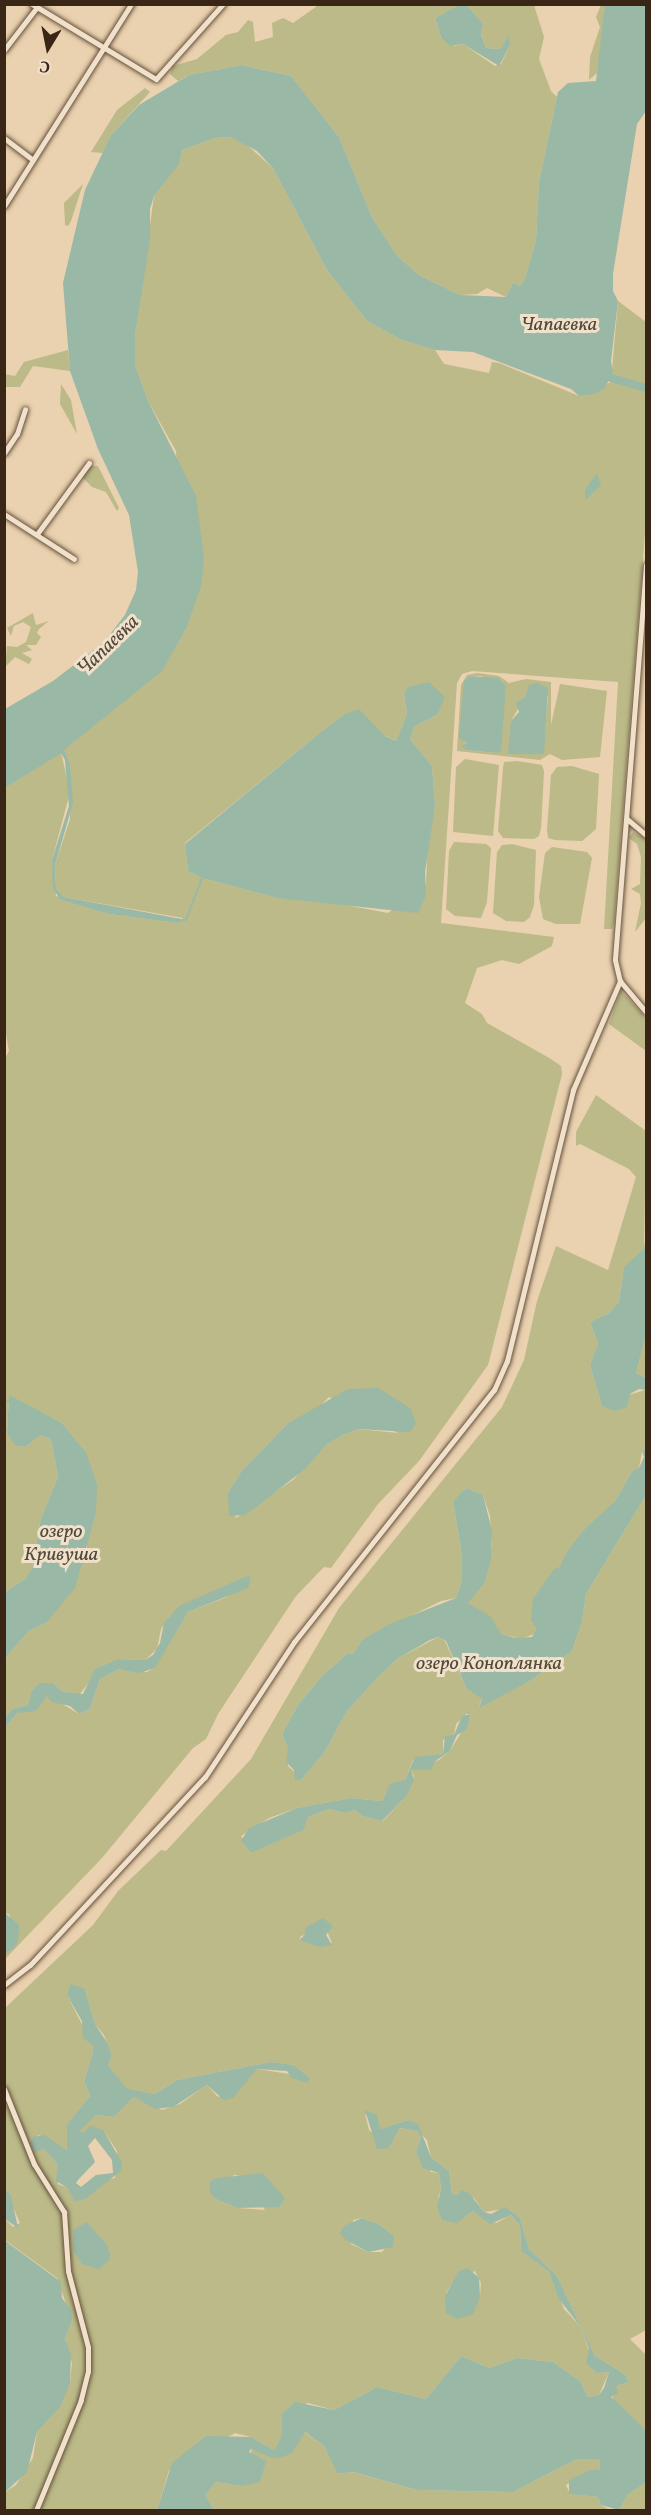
<!DOCTYPE html>
<meta charset="utf-8">
<style>
body{margin:0}
#map{position:relative;width:651px;height:2515px;overflow:hidden;background:#ead1af;font-family:Vollkorn,serif}
div>[style]{position:absolute}
[style*='--x']{left:calc(var(--x)*1px);top:calc(var(--y)*1px);width:calc(var(--w)*1px);rotate:calc(var(--a)*1deg)}
.green>*{inset:0;background:#bbba88}
.water>*{inset:0;background:#99b8a5}
.stream>*{height:1.5px;margin:-0.75px;padding:0 0.75px;transform-origin:0.75px;border-radius:0.75px;background:#99b8a5}
.river>*{height:8px;margin:-4px;padding:0 4px;transform-origin:4px;border-radius:4px;background:#99b8a5}
.roads{filter:drop-shadow(0 0 2px #65513d) drop-shadow(0 0 2px #65513d)}
.minor>*{height:5px;margin:-2.5px;padding:0 2.5px;transform-origin:2.5px;border-radius:2.5px;background:#f1e1cb}
span{translate:-50% -50%;white-space:nowrap;text-align:center;line-height:1.15;-webkit-text-stroke:6px #f1e1cb;paint-order:stroke}
.water-label{font-size:20px;color:#514a3a;font-style:italic}
.frame{position:absolute;inset:0;border:6px solid #392617;pointer-events:none}
.north{position:absolute;left:18px;top:18px;width:60px;height:60px;-webkit-text-stroke:4px #f1e1cb;paint-order:stroke;rotate:190deg;font-size:16px;font-weight:700;line-height:24px;text-align:center;color:#392617}
.north::after{content:'';display:block;margin:auto;width:21px;height:27px;background:#392617;clip-path:polygon(50% 0,100% 100%,50% 72%,0 100%)}
</style>
<div id="map">
<div class="green">
<div style="clip-path:polygon(320px 4px,462px 5px,435px 18px,441px 37px,454px 46px,463px 44px,495px 66px,501px 64px,510px 45px,508px 37px,500px 49px,486px 48px,481px 33px,483px 24px,467px 5px,534px 5px,544px 37px,539px 59px,551px 91px,557px 97px,539px 182px,536px 240px,525px 278px,520px 286px,513px 282px,506px 297px,487px 288px,477px 294px,460px 295px,419px 275px,397px 256px,372px 217px,339px 137px,291px 76px,242px 65px,189px 75px,178px 81px,170px 74px,173px 66px,197px 59px,226px 35px,238px 32px,248px 20px,253px 22px,255px 42px,273px 37px,272px 23px,283px 18px,293px 23px)"></div>
<div style="clip-path:polygon(601px 5px,605px 5px,603px 35px,597px 73px,589px 80px,590px 57px,600px 27px,596px 17px)"></div>
<div style="clip-path:polygon(145px 88px,150px 92px,111px 135px,103px 153px,91px 152px,117px 110px)"></div>
<div style="clip-path:polygon(evenodd,231px 137px,240px 139px,273px 168px,327px 270px,367px 321px,402px 340px,435px 350px,444px 364px,489px 373px,492px 362px,499px 363px,579px 396px,611px 382px,618px 301px,646px 322px,646px 521px,614px 923px,612px 929px,604px 929px,618px 682px,472px 671px,462px 674px,457px 683px,441px 923px,554px 937px,552px 946px,519px 964px,502px 960px,477px 968px,465px 1003px,482px 1014px,487px 1023px,551px 1059px,561px 1066px,562px 1074px,488px 1365px,419px 1461px,378px 1504px,331px 1568px,324px 1567px,296px 1596px,218px 1714px,206px 1739px,193px 1748px,102px 1858px,5px 1959px,5px 1953px,18px 1941px,9px 1914px,5px 1913px,5px 1728px,17px 1713px,47px 1695px,79px 1714px,90px 1709px,100px 1679px,119px 1669px,147px 1672px,154px 1668px,188px 1612px,227px 1597px,247px 1576px,170px 1616px,161px 1629px,157px 1649px,145px 1660px,118px 1659px,102px 1666px,79px 1695px,63px 1692px,53px 1683px,39px 1683px,31px 1692px,28px 1705px,12px 1709px,5px 1717px,5px 1658px,29px 1631px,46px 1623px,86px 1553px,88px 1531px,86px 1452px,62px 1423px,9px 1396px,7px 1433px,17px 1446px,26px 1447px,40px 1435px,51px 1439px,58px 1477px,41px 1518px,32px 1568px,25px 1579px,5px 1592px,4px 1060px,9px 1051px,4px 1023px,5px 788px,61px 752px,70px 792px,52px 860px,56px 896px,109px 914px,177px 923px,183px 918px,64px 897px,56px 888px,55px 865px,70px 819px,70px 764px,63px 750px,162px 670px,186px 629px,176px 451px,148px 401px,135px 365px,135px 335px,154px 196px,178px 164px,182px 150px,215px 138px,231px 137px,429px 682px,437px 715px,415px 726px,410px 739px,432px 766px,435px 806px,428px 838px,426px 884px,388px 913px,319px 900px,277px 898px,202px 878px,188px 871px,185px 843px,317px 735px,343px 715px,396px 741px,407px 714px,404px 696px,408px 688px,429px 682px,231px 137px,329px 1397px,398px 1433px,358px 1429px,341px 1436px,326px 1445px,293px 1480px,236px 1518px,228px 1493px,241px 1472px,287px 1424px,316px 1410px,329px 1397px)"></div>
<div style="clip-path:polygon(83px 184px,71px 221px,68px 226px,65px 225px,64px 203px)"></div>
<div style="clip-path:polygon(68px 350px,70px 371px,33px 366px,20px 387px,5px 387px,4px 374px,15px 376px,24px 362px)"></div>
<div style="clip-path:polygon(61px 384px,71px 400px,77px 434px,60px 404px)"></div>
<div style="clip-path:polygon(89px 466px,98px 466px,119px 508px,117px 511px,106px 492px,92px 487px,81px 476px)"></div>
<div style="clip-path:polygon(33px 613px,36px 625px,49px 621px,39px 629px,37px 633px,41px 637px,36px 645px,26px 645px,32px 650px,22px 653px,32px 659px,29px 664px,15px 657px,5px 667px,7px 646px,17px 647px,26px 642px,31px 627px,23px 622px,14px 626px,11px 636px,7px 628px)"></div>
<div style="clip-path:polygon(evenodd,477px 673px,499px 676px,509px 683px,526px 679px,551px 682px,551px 725px,560px 684px,607px 691px,600px 757px,562px 760px,550px 754px,540px 760px,457px 751px,461px 685px,467px 675px,477px 673px,470px 676px,481px 676px,506px 686px,497px 753px,466px 750px,464px 680px,470px 676px,477px 673px,527px 693px,548px 696px,543px 754px,511px 721px,527px 693px)"></div>
<div style="clip-path:polygon(465px 759px,499px 765px,493px 836px,453px 832px,456px 767px)"></div>
<div style="clip-path:polygon(517px 761px,542px 765px,544px 771px,541px 828px,539px 836px,534px 839px,503px 838px,498px 831px,503px 768px,504px 762px)"></div>
<div style="clip-path:polygon(572px 766px,599px 774px,596px 829px,582px 841px,555px 840px,548px 838px,547px 830px,551px 775px,557px 767px)"></div>
<div style="clip-path:polygon(633px 832px,646px 839px,646px 918px,635px 932px,641px 903px,640px 894px,631px 889px,640px 884px,641px 857px,637px 844px,629px 838px)"></div>
<div style="clip-path:polygon(454px 842px,486px 844px,491px 848px,487px 902px,481px 918px,455px 916px,446px 909px,449px 851px)"></div>
<div style="clip-path:polygon(512px 844px,536px 850px,534px 905px,530px 917px,524px 922px,506px 921px,493px 913px,497px 852px,502px 845px)"></div>
<div style="clip-path:polygon(552px 847px,587px 852px,592px 858px,580px 924px,556px 924px,543px 919px,539px 897px,545px 853px)"></div>
<div style="clip-path:polygon(621px 991px,646px 1018px,646px 1051px,609px 1024px)"></div>
<div style="clip-path:polygon(evenodd,596px 1095px,646px 1131px,644px 1249px,638px 1259px,624px 1267px,619px 1302px,609px 1313px,590px 1322px,598px 1343px,590px 1365px,602px 1406px,627px 1407px,629px 1395px,645px 1390px,646px 1378px,636px 1373px,646px 1335px,646px 1448px,642px 1451px,639px 1468px,633px 1470px,615px 1501px,567px 1551px,537px 1633px,521px 1639px,501px 1634px,468px 1603px,488px 1569px,492px 1544px,490px 1516px,483px 1495px,467px 1488px,453px 1502px,462px 1555px,462px 1580px,456px 1598px,441px 1601px,362px 1640px,353px 1654px,348px 1653px,324px 1674px,298px 1705px,282px 1734px,288px 1747px,288px 1766px,302px 1779px,324px 1753px,347px 1711px,379px 1676px,397px 1659px,438px 1637px,445px 1641px,466px 1688px,482px 1698px,479px 1707px,530px 1681px,572px 1651px,582px 1622px,586px 1594px,646px 1495px,646px 2330px,630px 2339px,646px 2355px,646px 2430px,612px 2400px,616px 2386px,629px 2382px,625px 2374px,595px 2356px,557px 2276px,529px 2249px,520px 2218px,498px 2210px,484px 2212px,474px 2198px,452px 2194px,449px 2171px,431px 2157px,427px 2140px,408px 2120px,380px 2129px,365px 2114px,369px 2130px,389px 2148px,400px 2128px,417px 2131px,421px 2137px,416px 2151px,431px 2172px,439px 2173px,441px 2189px,438px 2198px,465px 2217px,473px 2211px,496px 2223px,511px 2215px,520px 2225px,521px 2251px,549px 2270px,564px 2309px,580px 2326px,597px 2373px,609px 2372px,599px 2395px,588px 2397px,580px 2381px,553px 2362px,517px 2358px,489px 2368px,461px 2356px,426px 2399px,377px 2387px,334px 2410px,308px 2403px,282px 2414px,281px 2437px,274px 2450px,251px 2437px,235px 2433px,169px 2470px,157px 2510px,5px 2510px,5px 2492px,16px 2485px,33px 2458px,37px 2432px,56px 2411px,70px 2383px,72px 2363px,65px 2339px,72px 2321px,57px 2278px,5px 2240px,5px 2219px,13px 2227px,20px 2223px,5px 2188px,5px 2008px,93px 1925px,118px 1891px,161px 1850px,166px 1851px,251px 1759px,339px 1608px,502px 1407px,524px 1360px,537px 1301px,556px 1246px,608px 1270px,636px 1177px,629px 1169px,580px 1144px,576px 1146px,576px 1132px,596px 1095px,466px 1714px,471px 1714px,470px 1718px,450px 1751px,439px 1760px,411px 1770px,414px 1776px,406px 1797px,383px 1821px,362px 1816px,355px 1810px,345px 1813px,329px 1809px,308px 1817px,296px 1833px,252px 1853px,241px 1836px,269px 1818px,297px 1808px,351px 1798px,382px 1801px,386px 1792px,405px 1780px,413px 1760px,443px 1754px,443px 1740px,454px 1735px,456px 1724px,466px 1714px,596px 1095px,327px 1931px,332px 1943px,325px 1945px,299px 1940px,301px 1936px,327px 1931px,596px 1095px,85px 1989px,95px 2024px,104px 2035px,112px 2056px,108px 2065px,127px 2090px,155px 2094px,177px 2080px,271px 2062px,294px 2065px,309px 2077px,257px 2069px,218px 2097px,207px 2085px,180px 2104px,162px 2110px,134px 2097px,114px 2117px,96px 2115px,77px 2128px,82px 2133px,104px 2131px,117px 2151px,115px 2178px,103px 2181px,91px 2193px,63px 2186px,58px 2184px,58px 2165px,44px 2149px,34px 2151px,29px 2144px,39px 2135px,67px 2150px,67px 2124px,90px 2096px,84px 2081px,93px 2052px,92px 2044px,67px 1995px,85px 1989px,596px 1095px,234px 2175px,243px 2176px,265px 2210px,237px 2208px,216px 2199px,211px 2192px,234px 2175px,596px 1095px,362px 2218px,380px 2225px,394px 2236px,382px 2252px,368px 2252px,351px 2244px,353px 2220px,362px 2218px,596px 1095px,475px 2271px,481px 2283px,480px 2297px,446px 2293px,453px 2282px,475px 2271px)"></div>
<div style="clip-path:polygon(304px 2432px,324px 2446px,339px 2474px,352px 2472px,417px 2490px,513px 2492px,577px 2459px,599px 2459px,600px 2470px,590px 2470px,566px 2485px,570px 2494px,598px 2497px,601px 2505px,610px 2510px,214px 2510px,205px 2495px,216px 2482px,241px 2486px,252px 2449px,271px 2458px)"></div>
<div style="clip-path:polygon(646px 2483px,646px 2510px,619px 2510px,628px 2494px)"></div>
</div>
<div class="water">
<div style="clip-path:polygon(462px 4px,467px 5px,483px 24px,481px 34px,486px 48px,500px 49px,509px 35px,510px 45px,499px 66px,463px 44px,450px 46px,441px 37px,435px 18px)"></div>
<div style="clip-path:polygon(605px 5px,646px 5px,646px 111px,637px 124px,613px 274px,613px 291px,618px 301px,611px 361px,613px 373px,604px 389px,593px 394px,579px 396px,571px 389px,473px 352px,435px 350px,402px 340px,367px 321px,327px 270px,273px 168px,257px 151px,231px 137px,215px 138px,182px 150px,179px 164px,154px 196px,150px 209px,150px 239px,135px 335px,135px 365px,148px 401px,196px 496px,204px 559px,201px 586px,186px 629px,162px 671px,64px 750px,70px 764px,73px 803px,55px 865px,56px 888px,64px 897px,187px 920px,177px 923px,109px 914px,60px 899px,53px 889px,52px 860px,69px 806px,65px 760px,61px 753px,5px 788px,5px 709px,53px 681px,104px 642px,125px 615px,136px 590px,138px 572px,129px 515px,98px 449px,70px 371px,63px 283px,85px 190px,111px 135px,139px 105px,189px 75px,242px 65px,291px 76px,339px 137px,372px 217px,397px 256px,419px 275px,460px 295px,506px 297px,513px 282px,520px 286px,525px 278px,536px 240px,539px 182px,558px 92px,568px 83px,596px 81px)"></div>
<div style="clip-path:polygon(597px 473px,601px 485px,585px 500px,585px 490px)"></div>
<div style="clip-path:polygon(470px 676px,498px 678px,506px 686px,501px 751px,497px 753px,466px 750px,462px 746px,467px 743px,459px 738px,464px 680px)"></div>
<div style="clip-path:polygon(429px 682px,445px 697px,437px 715px,415px 726px,410px 739px,432px 766px,435px 806px,425px 872px,426px 895px,418px 913px,277px 898px,202px 878px,188px 871px,185px 844px,317px 735px,343px 715px,359px 709px,385px 736px,396px 741px,407px 714px,404px 695px,408px 687px)"></div>
<div style="clip-path:polygon(538px 683px,548px 688px,544px 754px,508px 754px,511px 721px,519px 712px,516px 703px,525px 697px,529px 685px)"></div>
<div style="clip-path:polygon(646px 1233px,646px 1335px,636px 1373px,646px 1378px,646px 1390px,639px 1389px,630px 1394px,627px 1407px,615px 1411px,602px 1406px,590px 1365px,598px 1343px,590px 1322px,609px 1313px,619px 1302px,624px 1267px,644px 1249px)"></div>
<div style="clip-path:polygon(378px 1388px,410px 1408px,416px 1423px,410px 1432px,358px 1429px,341px 1436px,326px 1445px,305px 1469px,260px 1504px,245px 1515px,229px 1516px,228px 1493px,241px 1472px,287px 1424px,348px 1389px)"></div>
<div style="clip-path:polygon(9px 1395px,62px 1423px,86px 1452px,97px 1485px,96px 1512px,75px 1588px,46px 1623px,29px 1631px,5px 1658px,5px 1592px,25px 1579px,32px 1568px,41px 1518px,58px 1477px,51px 1439px,40px 1435px,26px 1447px,16px 1446px,7px 1433px)"></div>
<div style="clip-path:polygon(646px 1448px,646px 1495px,586px 1594px,582px 1622px,572px 1651px,530px 1681px,479px 1708px,482px 1699px,466px 1688px,446px 1641px,438px 1637px,430px 1640px,397px 1659px,379px 1676px,347px 1711px,324px 1753px,302px 1779px,295px 1780px,294px 1770px,286px 1762px,288px 1747px,282px 1734px,298px 1705px,324px 1674px,348px 1653px,353px 1654px,362px 1640px,390px 1624px,456px 1598px,462px 1580px,462px 1555px,453px 1502px,461px 1493px,467px 1488px,483px 1495px,492px 1531px,491px 1560px,484px 1583px,468px 1603px,490px 1616px,501px 1634px,515px 1638px,532px 1637px,537px 1629px,531px 1620px,533px 1599px,554px 1569px,560px 1567px,567px 1551px,586px 1528px,615px 1501px,633px 1470px,639px 1468px,644px 1457px,642px 1451px)"></div>
<div style="clip-path:polygon(247px 1576px,251px 1577px,248px 1588px,188px 1612px,155px 1668px,139px 1673px,119px 1669px,100px 1679px,90px 1709px,79px 1714px,70px 1706px,52px 1702px,47px 1696px,36px 1711px,17px 1713px,5px 1728px,5px 1717px,12px 1709px,28px 1705px,31px 1692px,39px 1683px,53px 1683px,63px 1692px,83px 1694px,95px 1669px,118px 1659px,145px 1660px,153px 1655px,160px 1643px,164px 1623px,179px 1606px)"></div>
<div style="clip-path:polygon(471px 1714px,466px 1730px,457px 1735px,450px 1751px,434px 1762px,431px 1770px,411px 1770px,414px 1780px,406px 1797px,382px 1821px,362px 1816px,355px 1810px,345px 1813px,329px 1809px,308px 1817px,303px 1830px,252px 1853px,241px 1841px,249px 1828px,297px 1808px,351px 1798px,382px 1801px,390px 1784px,405px 1780px,415px 1757px,443px 1754px,445px 1736px,454px 1735px,462px 1716px)"></div>
<div style="clip-path:polygon(5px 1913px,19px 1925px,18px 1941px,13px 1949px,5px 1953px)"></div>
<div style="clip-path:polygon(323px 1918px,333px 1926px,326px 1935px,332px 1945px,320px 1947px,299px 1940px,306px 1934px,305px 1928px)"></div>
<div style="clip-path:polygon(evenodd,71px 1984px,85px 1989px,95px 2024px,108px 2044px,112px 2056px,108px 2065px,127px 2089px,155px 2094px,177px 2080px,271px 2062px,294px 2065px,309px 2077px,308px 2083px,292px 2078px,287px 2071px,257px 2069px,233px 2098px,224px 2100px,207px 2085px,173px 2107px,155px 2109px,134px 2097px,114px 2117px,96px 2115px,79px 2131px,85px 2132px,90px 2125px,104px 2131px,122px 2163px,121px 2171px,85px 2199px,74px 2201px,68px 2188px,56px 2181px,58px 2165px,44px 2149px,35px 2152px,29px 2144px,33px 2137px,44px 2135px,67px 2150px,67px 2124px,90px 2096px,84px 2081px,93px 2052px,92px 2044px,83px 2038px,82px 2021px,67px 1995px,71px 1984px,95px 2138px,112px 2160px,113px 2173px,96px 2175px,81px 2187px,76px 2183px,78px 2180px,95px 2162px,88px 2146px,95px 2138px)"></div>
<div style="clip-path:polygon(365px 2110px,377px 2115px,380px 2129px,408px 2120px,418px 2124px,431px 2157px,449px 2171px,452px 2194px,459px 2195px,460px 2190px,469px 2193px,484px 2212px,491px 2214px,505px 2207px,520px 2218px,529px 2249px,557px 2276px,595px 2356px,625px 2374px,629px 2382px,616px 2386px,618px 2393px,611px 2397px,646px 2430px,646px 2483px,628px 2494px,619px 2510px,601px 2505px,598px 2497px,569px 2494px,569px 2480px,590px 2470px,600px 2470px,599px 2459px,577px 2459px,513px 2492px,417px 2490px,353px 2472px,338px 2474px,324px 2446px,305px 2432px,292px 2453px,282px 2457px,271px 2458px,251px 2449px,249px 2452px,266px 2461px,260px 2482px,241px 2486px,216px 2482px,205px 2495px,214px 2510px,157px 2510px,172px 2463px,206px 2436px,251px 2437px,274px 2450px,281px 2437px,282px 2414px,295px 2402px,334px 2410px,377px 2387px,426px 2399px,461px 2356px,489px 2368px,517px 2358px,553px 2362px,580px 2381px,588px 2397px,599px 2395px,604px 2388px,609px 2372px,597px 2373px,586px 2363px,589px 2349px,580px 2326px,559px 2299px,549px 2271px,521px 2251px,520px 2225px,511px 2215px,490px 2224px,473px 2211px,457px 2223px,442px 2220px,437px 2207px,441px 2189px,439px 2173px,423px 2168px,416px 2151px,421px 2137px,417px 2131px,400px 2128px,389px 2148px,377px 2149px)"></div>
<div style="clip-path:polygon(262px 2173px,285px 2198px,279px 2207px,237px 2208px,216px 2199px,210px 2192px,210px 2182px,217px 2178px)"></div>
<div style="clip-path:polygon(4px 2188px,11px 2196px,18px 2228px,5px 2219px)"></div>
<div style="clip-path:polygon(362px 2218px,380px 2225px,394px 2236px,393px 2247px,368px 2252px,346px 2240px,340px 2233px,344px 2226px)"></div>
<div style="clip-path:polygon(87px 2222px,107px 2245px,110px 2254px,109px 2260px,99px 2269px,82px 2264px,73px 2250px,73px 2230px)"></div>
<div style="clip-path:polygon(4px 2240px,61px 2282px,62px 2298px,71px 2310px,72px 2321px,65px 2339px,71px 2355px,70px 2383px,60px 2407px,37px 2432px,27px 2472px,5px 2492px)"></div>
<div style="clip-path:polygon(468px 2268px,479px 2278px,480px 2297px,473px 2314px,458px 2319px,446px 2313px,445px 2296px,459px 2271px)"></div>
</div>
<div class="stream">
<div style="--x:186;--y:920;--w:45;--a:-69.1"></div>
<div style="--x:4;--y:1400;--w:5;--a:11"></div>
</div>
<div class="river">
<div style="--x:601;--y:375;--w:47;--a:16.1"></div>
</div>
<div class="roads">
<div class="minor">
<div style="--x:32;--y:4;--w:145;--a:31.2"></div>
<div style="--x:156;--y:79;--w:101;--a:-48.2"></div>
<div style="--x:4;--y:50;--w:54;--a:-52.5"></div>
<div style="--x:4;--y:138;--w:36;--a:37"></div>
<div style="--x:4;--y:206;--w:239;--a:-57.8"></div>
<div style="--x:4;--y:453;--w:23;--a:-56"></div>
<div style="--x:17;--y:434;--w:26;--a:-72"></div>
<div style="--x:4;--y:514;--w:83;--a:32.7"></div>
<div style="--x:37;--y:534;--w:88;--a:-53.8"></div>
<div style="--x:646;--y:565;--w:396;--a:94.5"></div>
<div style="--x:615;--y:960;--w:22;--a:77"></div>
<div style="--x:620;--y:981;--w:40;--a:50"></div>
<div style="--x:627;--y:819;--w:25;--a:40"></div>
<div style="--x:4;--y:1985;--w:33;--a:-38"></div>
<div style="--x:30;--y:1965;--w:257;--a:-47.1"></div>
<div style="--x:205;--y:1777;--w:162;--a:-56.6"></div>
<div style="--x:294;--y:1642;--w:322;--a:-51.6"></div>
<div style="--x:494;--y:1390;--w:32;--a:-66"></div>
<div style="--x:507;--y:1361;--w:279;--a:-76.3"></div>
<div style="--x:573;--y:1090;--w:119;--a:-66.7"></div>
<div style="--x:4;--y:2089;--w:81;--a:68.2"></div>
<div style="--x:34;--y:2164;--w:57;--a:58"></div>
<div style="--x:64;--y:2212;--w:59;--a:86.1"></div>
<div style="--x:68;--y:2271;--w:79;--a:75.3"></div>
<div style="--x:88;--y:2347;--w:24;--a:90"></div>
<div style="--x:88;--y:2371;--w:30;--a:104"></div>
<div style="--x:81;--y:2400;--w:119;--a:112.2"></div>
</div>
</div>
<div class="water-label">
<span style="left:559px;top:325px">Чапаевка</span>
<span style="left:109px;top:646px;rotate:-44deg">Чапаевка</span>
<span style="left:61px;top:1544px">озеро<br>Кривуша</span>
<span style="left:489px;top:1664px">озеро Коноплянка</span>
</div>
<div class="frame"></div>
<div class="north">С</div>
</div>
